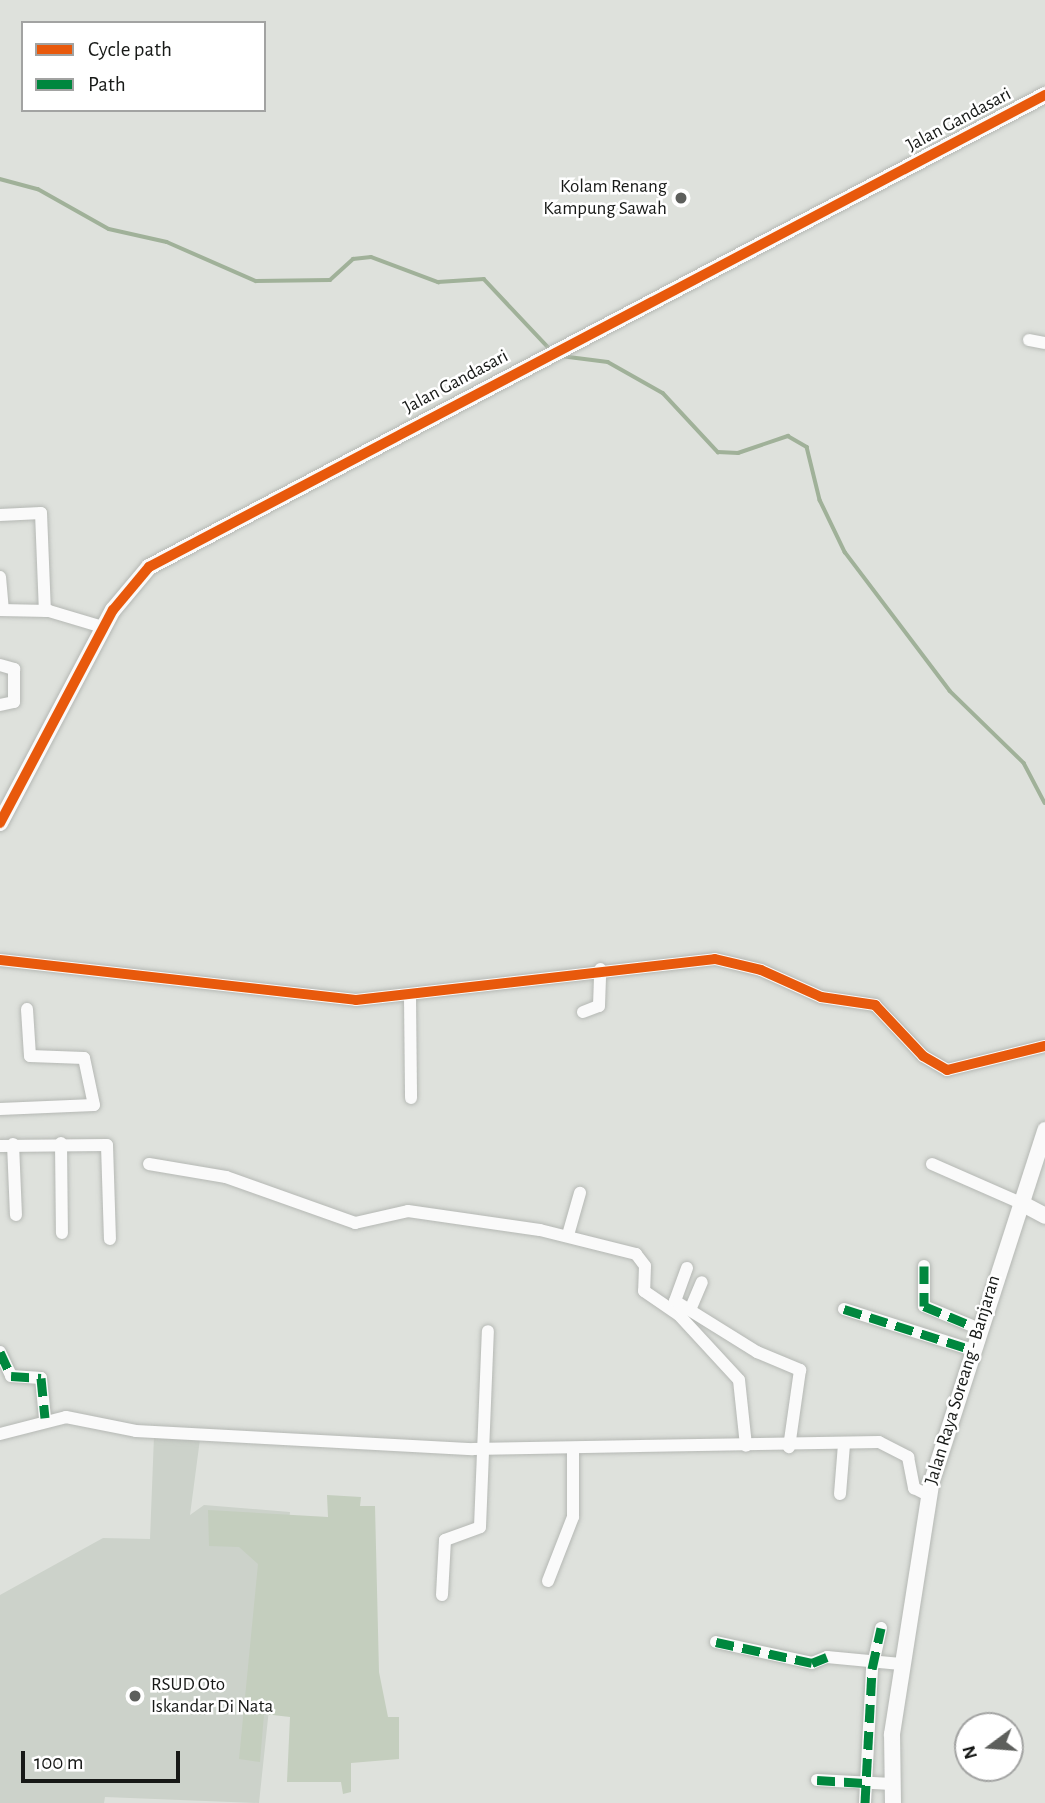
<!DOCTYPE html>
<style>
body{margin:0}
#map{position:relative;width:1045px;height:1803px;overflow:hidden;background:#dee1dc;font-family:"Alegreya Sans",sans-serif}
div>[style]{position:absolute}
[style*='--x']{left:calc(var(--x)*1px);top:calc(var(--y)*1px);width:calc(var(--w)*1px);rotate:calc(var(--a)*1deg)}
.built>*{inset:0;background:#ccd2ca}
.green>*{inset:0;background:#c4cebe}
.stream>*{height:3.5px;margin:-1.75px;padding:0 1.75px;transform-origin:1.75px;border-radius:1.75px;background:#a0b199}
.roads{filter:drop-shadow(0 0 2px #b5b8b4) drop-shadow(0 0 2px #b5b8b4)}
.street>*{height:12px;margin:-6px;padding:0 6px;transform-origin:6px;border-radius:6px;background:#fafafa}
.secondary>*{height:16px;margin:-8px;padding:0 8px;transform-origin:8px;border-radius:8px;background:#fafafa}
.quiet>*{height:9px;margin-top:-4.5px;transform-origin:0;background:repeating-linear-gradient(90deg,#00873e 0 18px,transparent 0 27px)}
.cycleway>*{height:10px;margin:-5px;padding:0 5px;transform-origin:5px;border-radius:5px;background:#e8590c}
.dots>*{width:19px;height:19px;translate:-50% -50%;box-sizing:border-box;border:4px solid #fff;border-radius:50%}
span{translate:-50% -50%;white-space:nowrap;text-align:center;line-height:1.15;-webkit-text-stroke:5px #fff;paint-order:stroke}
.street-label{font-size:19px;color:#171917}
.poi-label{font-size:19px;color:#171917}
.right{translate:-100% -50%;text-align:right}
.left{translate:0 -50%;text-align:left}
.legend{position:absolute;left:21px;top:21px;width:245px;height:91px;box-sizing:border-box;background:#fff;border:2px solid #a2a3a2;margin:0;padding:9px 12px;list-style:none;font-size:21px;color:#171917}
.legend li{display:flex;align-items:center;gap:14px;height:35px}
.legend b{width:35px;border:2px solid #a2a3a2}
.north{position:absolute;left:954px;top:1712px;width:70px;height:70px;box-sizing:border-box;background:#fff;border:2px solid #a2a3a2;border-radius:50%;rotate:254deg;font-size:19px;font-weight:700;line-height:28px;text-align:center;color:#171917}
.north::after{content:'';display:block;margin:auto;width:24px;height:32px;background:#5d5f5c;clip-path:polygon(50% 0,100% 100%,50% 72%,0 100%)}
.scale{position:absolute;left:21px;top:1751px;width:159px;height:32px;box-sizing:border-box;border:4px solid #171917;border-top:0;padding-left:9px;font-size:21px;line-height:24px;white-space:nowrap;color:#171917;-webkit-text-stroke:5px #fff;paint-order:stroke}
</style>
<div id="map">
<div class="built">
<div style="clip-path:polygon(154px 1436px,200px 1439px,190px 1515px,204px 1505px,290px 1512px,259px 1803px,105px 1797px,104px 1803px,0 1803px,0 1595px,103px 1538px,150px 1539px)"></div>
</div>
<div class="green">
<div style="clip-path:polygon(327px 1495px,361px 1497px,360px 1506px,375px 1506px,379px 1672px,388px 1717px,399px 1717px,399px 1759px,351px 1763px,351px 1792px,343px 1794px,341px 1782px,287px 1782px,290px 1717px,264px 1714px,260px 1762px,239px 1759px,258px 1564px,239px 1547px,209px 1546px,208px 1510px,328px 1517px)"></div>
</div>
<div class="stream">
<div style="--x:0;--y:179;--w:39;--a:15"></div>
<div style="--x:38;--y:189;--w:81;--a:29.4"></div>
<div style="--x:109;--y:229;--w:59;--a:12.6"></div>
<div style="--x:167;--y:242;--w:97;--a:23.7"></div>
<div style="--x:256;--y:281;--w:74;--a:-0.8"></div>
<div style="--x:330;--y:280;--w:31;--a:-42"></div>
<div style="--x:353;--y:259;--w:18;--a:-6"></div>
<div style="--x:371;--y:257;--w:72;--a:20.5"></div>
<div style="--x:438;--y:282;--w:46;--a:-3.7"></div>
<div style="--x:484;--y:279;--w:98;--a:46.7"></div>
<div style="--x:561;--y:356;--w:47;--a:7.3"></div>
<div style="--x:608;--y:362;--w:63;--a:29.4"></div>
<div style="--x:663;--y:393;--w:81;--a:47"></div>
<div style="--x:718;--y:452;--w:20;--a:3"></div>
<div style="--x:738;--y:453;--w:53;--a:-18.8"></div>
<div style="--x:788;--y:436;--w:22;--a:30"></div>
<div style="--x:807;--y:447;--w:55;--a:76.2"></div>
<div style="--x:820;--y:500;--w:58;--a:64.3"></div>
<div style="--x:845;--y:552;--w:174;--a:52.9"></div>
<div style="--x:950;--y:691;--w:103;--a:44.2"></div>
<div style="--x:1024;--y:763;--w:45;--a:62.3"></div>
</div>
<div class="roads">
<div class="street">
<div style="--x:1029;--y:340;--w:16;--a:11"></div>
<div style="--x:0;--y:515;--w:41;--a:-2.8"></div>
<div style="--x:41;--y:513;--w:98;--a:87.7"></div>
<div style="--x:0;--y:577;--w:33;--a:85"></div>
<div style="--x:0;--y:610;--w:49;--a:1.2"></div>
<div style="--x:49;--y:611;--w:56;--a:16.5"></div>
<div style="--x:0;--y:665;--w:15;--a:16"></div>
<div style="--x:14;--y:669;--w:33;--a:90"></div>
<div style="--x:14;--y:702;--w:14;--a:168"></div>
<div style="--x:0;--y:960;--w:358;--a:6.4"></div>
<div style="--x:356;--y:1000;--w:361;--a:-6.5"></div>
<div style="--x:715;--y:959;--w:47;--a:13.4"></div>
<div style="--x:761;--y:970;--w:66;--a:24.2"></div>
<div style="--x:821;--y:997;--w:55;--a:8.4"></div>
<div style="--x:875;--y:1005;--w:70;--a:46.7"></div>
<div style="--x:923;--y:1056;--w:28;--a:30"></div>
<div style="--x:947;--y:1070;--w:101;--a:-13.8"></div>
<div style="--x:410;--y:997;--w:101;--a:89.4"></div>
<div style="--x:583;--y:1012;--w:17;--a:-21"></div>
<div style="--x:599;--y:1006;--w:37;--a:-88"></div>
<div style="--x:0;--y:1109;--w:94;--a:-2.4"></div>
<div style="--x:94;--y:1105;--w:48;--a:-102"></div>
<div style="--x:84;--y:1058;--w:54;--a:-177.9"></div>
<div style="--x:30;--y:1056;--w:47;--a:-93.7"></div>
<div style="--x:61;--y:1143;--w:90;--a:89.4"></div>
<div style="--x:13;--y:1144;--w:71;--a:87.6"></div>
<div style="--x:0;--y:1146;--w:107;--a:-0.5"></div>
<div style="--x:107;--y:1145;--w:94;--a:88.2"></div>
<div style="--x:149;--y:1164;--w:78;--a:9.6"></div>
<div style="--x:226;--y:1177;--w:137;--a:19.6"></div>
<div style="--x:355;--y:1223;--w:54;--a:-12.8"></div>
<div style="--x:408;--y:1211;--w:133;--a:8.2"></div>
<div style="--x:540;--y:1230;--w:99;--a:14"></div>
<div style="--x:636;--y:1254;--w:15;--a:53"></div>
<div style="--x:645;--y:1266;--w:25;--a:92"></div>
<div style="--x:644;--y:1291;--w:42;--a:34.4"></div>
<div style="--x:679;--y:1315;--w:88;--a:47.3"></div>
<div style="--x:739;--y:1380;--w:66;--a:83.9"></div>
<div style="--x:932;--y:1164;--w:97;--a:23.7"></div>
<div style="--x:568;--y:1235;--w:44;--a:-74.1"></div>
<div style="--x:924;--y:1266;--w:40;--a:90"></div>
<div style="--x:924;--y:1306;--w:57;--a:22.5"></div>
<div style="--x:687;--y:1268;--w:35;--a:110"></div>
<div style="--x:675;--y:1301;--w:97;--a:31.9"></div>
<div style="--x:757;--y:1352;--w:47;--a:22.7"></div>
<div style="--x:800;--y:1370;--w:78;--a:98.1"></div>
<div style="--x:844;--y:1309;--w:131;--a:17.7"></div>
<div style="--x:690;--y:1310;--w:30;--a:-67"></div>
<div style="--x:0;--y:1352;--w:26;--a:65"></div>
<div style="--x:11;--y:1376;--w:30;--a:4"></div>
<div style="--x:41;--y:1378;--w:40;--a:84.3"></div>
<div style="--x:0;--y:1434;--w:68;--a:-14.4"></div>
<div style="--x:66;--y:1417;--w:71;--a:11.3"></div>
<div style="--x:136;--y:1431;--w:337;--a:3.1"></div>
<div style="--x:473;--y:1449;--w:406;--a:-1"></div>
<div style="--x:879;--y:1442;--w:33;--a:27"></div>
<div style="--x:908;--y:1457;--w:32;--a:79"></div>
<div style="--x:914;--y:1488;--w:16;--a:27"></div>
<div style="--x:840;--y:1494;--w:50;--a:-85.4"></div>
<div style="--x:548;--y:1581;--w:69;--a:-68.7"></div>
<div style="--x:573;--y:1517;--w:68;--a:-90"></div>
<div style="--x:442;--y:1595;--w:55;--a:-86.9"></div>
<div style="--x:445;--y:1540;--w:37;--a:-20"></div>
<div style="--x:480;--y:1527;--w:196;--a:-87.7"></div>
<div style="--x:716;--y:1642;--w:98;--a:12.3"></div>
<div style="--x:812;--y:1663;--w:16;--a:-22"></div>
<div style="--x:827;--y:1657;--w:74;--a:5.4"></div>
<div style="--x:817;--y:1780;--w:75;--a:3.1"></div>
<div style="--x:865;--y:1803;--w:134;--a:-87"></div>
<div style="--x:872;--y:1669;--w:42;--a:-77.6"></div>
</div>
<div class="secondary">
<div style="--x:0;--y:823;--w:241;--a:-62.1"></div>
<div style="--x:113;--y:610;--w:56;--a:-50.1"></div>
<div style="--x:149;--y:567;--w:1013;--a:-27.78"></div>
<div style="--x:1021;--y:1203;--w:27;--a:28"></div>
<div style="--x:893;--y:1803;--w:69;--a:-90.8"></div>
<div style="--x:892;--y:1734;--w:253;--a:-81.1"></div>
<div style="--x:931;--y:1484;--w:372;--a:-72.1"></div>
</div>
</div>
<div class="quiet">
<div style="--x:924;--y:1266;--w:40;--a:90"></div>
<div style="--x:924;--y:1306;--w:57;--a:22.5"></div>
<div style="--x:844;--y:1309;--w:131;--a:17.7"></div>
<div style="--x:0;--y:1352;--w:26;--a:65"></div>
<div style="--x:11;--y:1376;--w:30;--a:4"></div>
<div style="--x:41;--y:1378;--w:40;--a:84.3"></div>
<div style="--x:716;--y:1642;--w:98;--a:12.3"></div>
<div style="--x:812;--y:1663;--w:16;--a:-22"></div>
<div style="--x:817;--y:1780;--w:47;--a:3.7"></div>
<div style="--x:865;--y:1803;--w:134;--a:-87"></div>
<div style="--x:872;--y:1669;--w:42;--a:-77.6"></div>
</div>
<div class="cycleway">
<div style="--x:0;--y:823;--w:241;--a:-62.1"></div>
<div style="--x:113;--y:610;--w:56;--a:-50.1"></div>
<div style="--x:149;--y:567;--w:1013;--a:-27.78"></div>
<div style="--x:0;--y:960;--w:358;--a:6.4"></div>
<div style="--x:356;--y:1000;--w:361;--a:-6.5"></div>
<div style="--x:715;--y:959;--w:47;--a:13.4"></div>
<div style="--x:761;--y:970;--w:66;--a:24.2"></div>
<div style="--x:821;--y:997;--w:55;--a:8.4"></div>
<div style="--x:875;--y:1005;--w:70;--a:46.7"></div>
<div style="--x:923;--y:1056;--w:28;--a:30"></div>
<div style="--x:947;--y:1070;--w:101;--a:-13.8"></div>
</div>
<div class="dots">
<div style="left:681px;top:198px;background:#5d5f5c"></div>
<div style="left:135px;top:1696px;background:#5d5f5c"></div>
</div>
<div class="street-label">
<span style="left:959px;top:120px;rotate:-28deg">Jalan Gandasari</span>
<span style="left:456px;top:382px;rotate:-28deg">Jalan Gandasari</span>
<span style="left:963px;top:1380px;rotate:-73deg">Jalan Raya Soreang - Banjaran</span>
</div>
<div class="poi-label">
<span class="right" style="left:667px;top:198px">Kolam Renang<br>Kampung Sawah</span>
<span class="left" style="left:151px;top:1696px">RSUD Oto<br>Iskandar Di Nata</span>
</div>
<ul class="legend">
<li><b style="height:9px;background:#e8590c"></b>Cycle path</li>
<li><b style="height:9px;background:#00873e"></b>Path</li>
</ul>
<div class="north">N</div>
<div class="scale">100 m</div>
</div>
